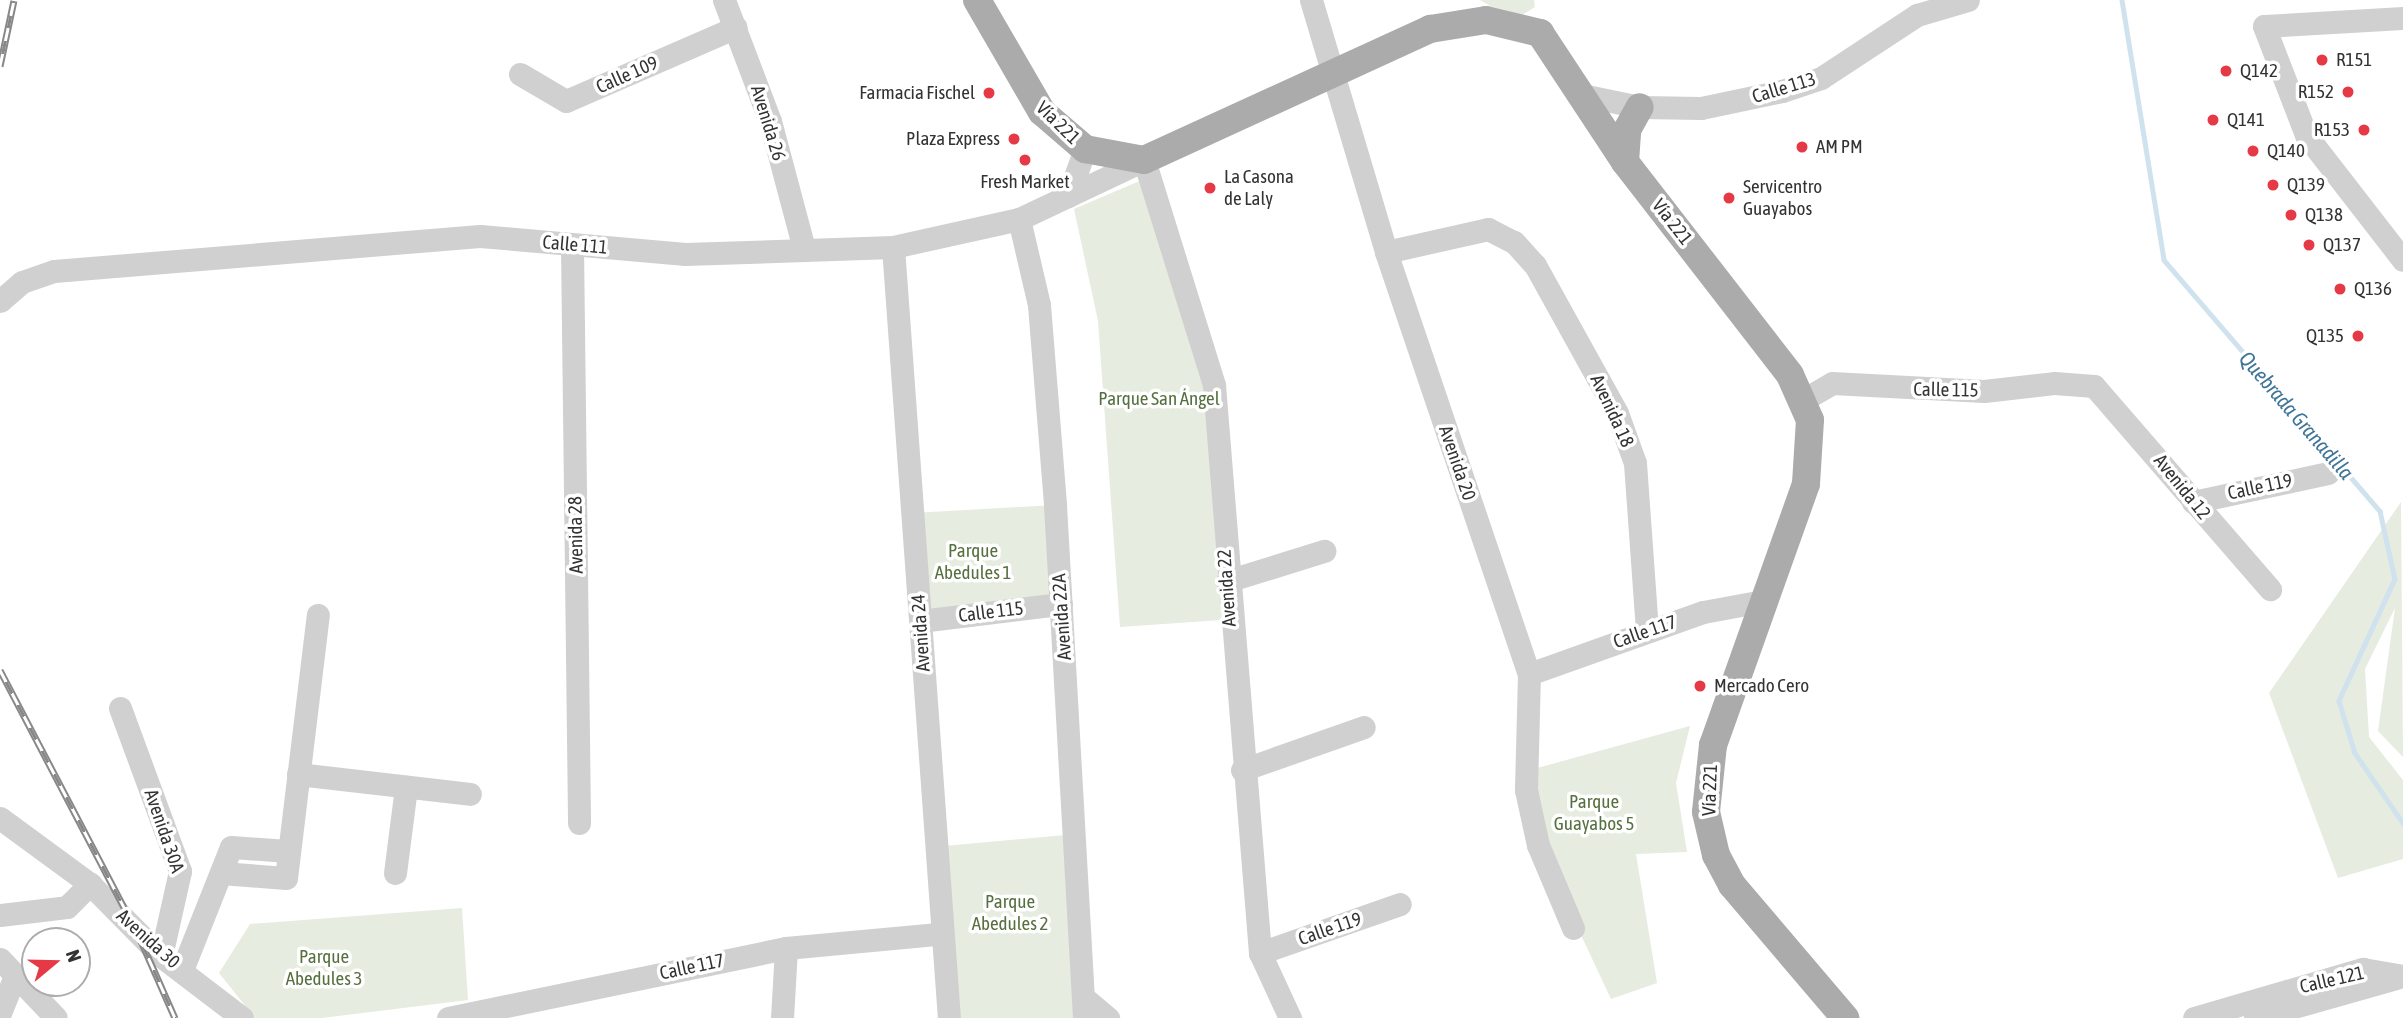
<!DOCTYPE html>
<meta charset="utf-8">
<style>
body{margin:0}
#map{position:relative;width:2403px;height:1018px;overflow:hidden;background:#fff;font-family:"Asap Condensed",sans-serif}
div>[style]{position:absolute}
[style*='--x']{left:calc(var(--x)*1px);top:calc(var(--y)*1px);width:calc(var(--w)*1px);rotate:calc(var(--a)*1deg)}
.green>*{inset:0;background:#e6ecdf}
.stream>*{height:4.5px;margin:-2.25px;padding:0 2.25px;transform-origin:2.25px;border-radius:2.25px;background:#cfe2ee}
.minor>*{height:23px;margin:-11.5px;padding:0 11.5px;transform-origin:11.5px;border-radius:11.5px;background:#d0d0d0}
.major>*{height:28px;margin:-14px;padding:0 14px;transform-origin:14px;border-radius:14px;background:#ababab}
.rail>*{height:7px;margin-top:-3.5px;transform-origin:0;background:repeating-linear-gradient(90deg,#fff 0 13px,#888 0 26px);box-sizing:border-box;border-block:2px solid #888}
.dots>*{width:19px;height:19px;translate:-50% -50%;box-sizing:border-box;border:4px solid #fff;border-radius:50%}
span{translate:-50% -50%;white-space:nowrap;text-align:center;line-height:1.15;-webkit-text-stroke:7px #fff;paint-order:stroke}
.poi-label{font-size:19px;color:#333}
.left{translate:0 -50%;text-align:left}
.right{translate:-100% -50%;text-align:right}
.street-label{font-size:19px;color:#333}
.park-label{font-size:19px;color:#56703f}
.water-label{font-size:21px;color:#3f7597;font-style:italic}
.north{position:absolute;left:21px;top:927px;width:70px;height:70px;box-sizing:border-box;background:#fff;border:2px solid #adadad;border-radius:50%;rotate:71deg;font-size:19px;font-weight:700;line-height:28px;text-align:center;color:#333}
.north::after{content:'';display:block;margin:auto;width:24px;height:32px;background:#e63946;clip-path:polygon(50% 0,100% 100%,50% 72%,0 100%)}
</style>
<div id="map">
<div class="green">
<div style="clip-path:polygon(1480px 0,1534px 0,1535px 7px,1514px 20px)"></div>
<div style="clip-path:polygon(1149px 177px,1214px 385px,1221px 620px,1120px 627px,1098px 321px,1074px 209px)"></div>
<div style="clip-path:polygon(2401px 502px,2403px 757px,2378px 731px,2395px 608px,2365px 669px,2369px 737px,2403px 780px,2403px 859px,2338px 878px,2269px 693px)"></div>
<div style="clip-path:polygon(1055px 505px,1061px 604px,920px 621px,912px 513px)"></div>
<div style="clip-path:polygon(1690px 726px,1676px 783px,1687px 852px,1636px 854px,1657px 983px,1611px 999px,1551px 871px,1530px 770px)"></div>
<div style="clip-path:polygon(1076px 834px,1084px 1018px,949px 1018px,933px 847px)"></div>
<div style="clip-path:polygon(462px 908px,468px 1000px,322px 1018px,255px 1018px,219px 973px,250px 924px)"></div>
</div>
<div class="stream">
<div style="--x:2122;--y:0;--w:263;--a:80.8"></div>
<div style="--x:2164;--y:260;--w:331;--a:49.3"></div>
<div style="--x:2380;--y:511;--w:70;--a:77.6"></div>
<div style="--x:2395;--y:579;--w:134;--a:114.7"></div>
<div style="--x:2339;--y:701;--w:54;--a:72.9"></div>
<div style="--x:2355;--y:753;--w:85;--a:55.6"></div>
</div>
<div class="minor">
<div style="--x:724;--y:0;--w:129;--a:69.2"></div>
<div style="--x:770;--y:121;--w:132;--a:75.1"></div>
<div style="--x:1311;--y:0;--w:263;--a:73.4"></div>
<div style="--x:1386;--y:252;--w:446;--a:71.3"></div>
<div style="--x:1529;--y:674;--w:116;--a:91.5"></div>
<div style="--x:1526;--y:790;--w:56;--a:77.7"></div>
<div style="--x:1538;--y:845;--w:90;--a:67.1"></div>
<div style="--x:2403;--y:18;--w:139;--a:176.7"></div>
<div style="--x:2264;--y:26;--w:117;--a:68.9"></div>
<div style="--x:2306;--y:135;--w:158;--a:52.2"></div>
<div style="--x:520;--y:74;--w:53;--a:30.4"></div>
<div style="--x:566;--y:101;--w:185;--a:-23.5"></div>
<div style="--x:1582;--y:95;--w:59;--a:11.7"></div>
<div style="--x:1640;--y:107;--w:61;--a:0.9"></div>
<div style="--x:1701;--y:108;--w:83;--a:-11.9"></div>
<div style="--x:1782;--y:91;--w:41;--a:-18.4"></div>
<div style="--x:1821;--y:78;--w:115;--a:-33.3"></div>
<div style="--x:1917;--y:15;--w:53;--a:-16.4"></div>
<div style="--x:1068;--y:196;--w:50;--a:-70.1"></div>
<div style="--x:1019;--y:219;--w:88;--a:76.9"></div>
<div style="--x:1039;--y:305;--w:201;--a:85.4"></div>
<div style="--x:1055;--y:505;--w:514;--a:86.76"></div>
<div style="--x:572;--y:246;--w:577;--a:89.3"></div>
<div style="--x:893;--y:247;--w:773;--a:85.85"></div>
<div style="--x:1386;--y:252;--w:105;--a:-12.7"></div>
<div style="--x:1488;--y:229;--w:29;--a:27"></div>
<div style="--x:1514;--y:242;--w:31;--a:48"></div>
<div style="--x:1535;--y:265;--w:169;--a:61"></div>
<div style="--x:1617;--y:413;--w:53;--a:70.2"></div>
<div style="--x:1635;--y:463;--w:167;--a:85.9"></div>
<div style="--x:0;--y:301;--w:29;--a:-41"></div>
<div style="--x:22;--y:282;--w:34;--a:-19"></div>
<div style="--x:54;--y:271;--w:427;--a:-4.7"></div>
<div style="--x:480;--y:236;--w:206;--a:5"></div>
<div style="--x:685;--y:254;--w:208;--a:-1.9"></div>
<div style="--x:893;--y:247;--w:129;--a:-12.5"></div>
<div style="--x:1019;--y:219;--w:138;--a:-25.3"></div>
<div style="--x:1144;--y:160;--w:236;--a:72.7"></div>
<div style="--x:1214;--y:385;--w:570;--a:85.37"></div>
<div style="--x:1260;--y:953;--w:72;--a:65.2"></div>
<div style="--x:1803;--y:400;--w:34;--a:-30"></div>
<div style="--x:1832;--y:383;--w:152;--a:3"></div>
<div style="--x:1984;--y:391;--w:70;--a:-6.5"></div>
<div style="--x:2054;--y:383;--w:40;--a:4.3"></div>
<div style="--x:2094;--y:386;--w:269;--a:49.1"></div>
<div style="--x:2193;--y:502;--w:138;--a:-12.1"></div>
<div style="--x:1227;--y:581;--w:102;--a:-17.2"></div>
<div style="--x:920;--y:621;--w:142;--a:-6.9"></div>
<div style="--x:1529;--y:674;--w:185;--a:-19.6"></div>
<div style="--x:1703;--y:612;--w:61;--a:-10.4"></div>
<div style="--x:120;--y:708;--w:174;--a:69.8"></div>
<div style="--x:180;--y:871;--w:87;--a:102.6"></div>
<div style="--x:1242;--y:770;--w:129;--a:-19.4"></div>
<div style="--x:298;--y:774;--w:173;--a:6.6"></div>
<div style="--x:0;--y:818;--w:112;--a:36.3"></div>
<div style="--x:90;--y:884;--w:101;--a:45.4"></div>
<div style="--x:161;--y:956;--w:102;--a:37.4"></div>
<div style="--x:221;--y:873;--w:65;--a:4.4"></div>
<div style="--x:286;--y:878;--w:265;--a:-83.1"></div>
<div style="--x:395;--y:873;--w:87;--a:-82.7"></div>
<div style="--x:0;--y:915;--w:67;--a:-6.8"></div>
<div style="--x:67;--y:907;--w:33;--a:-45"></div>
<div style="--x:1260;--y:953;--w:148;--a:-19.3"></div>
<div style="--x:0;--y:959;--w:81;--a:46.5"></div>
<div style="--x:182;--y:970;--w:132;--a:-68.3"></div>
<div style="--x:231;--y:847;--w:57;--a:4"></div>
<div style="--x:1083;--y:997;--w:33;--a:40"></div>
<div style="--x:0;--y:1013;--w:38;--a:-68"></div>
<div style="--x:448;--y:1018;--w:345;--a:-11.7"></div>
<div style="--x:786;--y:948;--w:153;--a:-5.3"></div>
<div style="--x:782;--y:1018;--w:70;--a:-86.7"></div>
<div style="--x:2194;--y:1018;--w:176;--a:-16.2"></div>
<div style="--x:2363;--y:969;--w:41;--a:9.9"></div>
<div style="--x:2255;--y:1018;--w:147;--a:-15.8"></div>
</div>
<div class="major">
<div style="--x:977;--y:0;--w:129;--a:59.9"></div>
<div style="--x:1042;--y:112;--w:57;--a:40.7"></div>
<div style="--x:1085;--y:149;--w:60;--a:10.6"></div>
<div style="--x:1144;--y:160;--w:315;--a:-24.6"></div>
<div style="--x:1430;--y:29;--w:57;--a:-9.1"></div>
<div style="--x:1486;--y:20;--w:56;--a:13.5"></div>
<div style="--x:1540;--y:33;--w:154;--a:56.6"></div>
<div style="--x:1625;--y:162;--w:269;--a:52.2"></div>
<div style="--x:1790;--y:375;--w:49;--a:66"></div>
<div style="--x:1810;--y:420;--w:64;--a:93.6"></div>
<div style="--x:1806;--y:484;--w:277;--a:109.6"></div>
<div style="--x:1713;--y:745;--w:67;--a:96"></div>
<div style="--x:1706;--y:812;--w:44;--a:76.9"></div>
<div style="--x:1716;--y:855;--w:34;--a:62"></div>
<div style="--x:1732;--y:885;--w:175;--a:49.6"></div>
<div style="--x:1625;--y:162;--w:32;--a:-86"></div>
<div style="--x:1627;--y:130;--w:26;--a:-61"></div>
</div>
<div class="rail">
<div style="--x:0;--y:66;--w:67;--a:-78"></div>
<div style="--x:0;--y:670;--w:298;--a:62.4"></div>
<div style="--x:138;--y:934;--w:92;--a:66.2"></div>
</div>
<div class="dots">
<div style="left:2322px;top:60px;background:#e63946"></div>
<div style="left:2226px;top:71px;background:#e63946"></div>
<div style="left:2348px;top:92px;background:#e63946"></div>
<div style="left:989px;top:93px;background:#e63946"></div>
<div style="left:2213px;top:120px;background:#e63946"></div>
<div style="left:2364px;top:130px;background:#e63946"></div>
<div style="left:1014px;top:139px;background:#e63946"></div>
<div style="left:1802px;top:147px;background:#e63946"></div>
<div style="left:2253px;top:151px;background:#e63946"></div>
<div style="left:1025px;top:160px;background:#e63946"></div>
<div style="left:2273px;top:185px;background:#e63946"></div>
<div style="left:1210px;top:188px;background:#e63946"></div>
<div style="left:1729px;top:198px;background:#e63946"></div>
<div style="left:2291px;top:215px;background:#e63946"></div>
<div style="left:2309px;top:245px;background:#e63946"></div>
<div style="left:2340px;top:289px;background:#e63946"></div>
<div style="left:2358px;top:336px;background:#e63946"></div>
<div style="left:1700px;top:686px;background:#e63946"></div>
</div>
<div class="poi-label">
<span class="left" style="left:2336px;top:60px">R151</span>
<span class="left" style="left:2240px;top:71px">Q142</span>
<span class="right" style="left:2334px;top:92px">R152</span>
<span class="right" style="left:975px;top:93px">Farmacia Fischel</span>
<span class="left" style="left:2227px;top:120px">Q141</span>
<span class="right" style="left:2350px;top:130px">R153</span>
<span class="right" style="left:1000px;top:139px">Plaza Express</span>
<span class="left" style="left:1816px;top:147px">AM PM</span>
<span class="left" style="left:2267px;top:151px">Q140</span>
<span class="left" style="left:1224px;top:188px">La Casona<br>de Laly</span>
<span style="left:1025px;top:182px">Fresh Market</span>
<span class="left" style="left:2287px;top:185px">Q139</span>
<span class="left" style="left:1743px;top:198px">Servicentro<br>Guayabos</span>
<span class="left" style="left:2305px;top:215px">Q138</span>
<span class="left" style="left:2323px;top:245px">Q137</span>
<span class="left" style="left:2354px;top:289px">Q136</span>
<span class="right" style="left:2344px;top:336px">Q135</span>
<span class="left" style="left:1714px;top:686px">Mercado Cero</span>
</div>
<div class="street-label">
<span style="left:627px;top:75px;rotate:-24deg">Calle 109</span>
<span style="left:1784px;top:88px;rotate:-17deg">Calle 113</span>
<span style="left:768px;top:123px;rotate:73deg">Avenida 26</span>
<span style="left:1058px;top:123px;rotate:44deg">Vía 221</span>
<span style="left:1672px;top:222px;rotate:52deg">Vía 221</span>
<span style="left:575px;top:245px;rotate:5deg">Calle 111</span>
<span style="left:1946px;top:390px;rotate:1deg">Calle 115</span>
<span style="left:1612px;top:411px;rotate:65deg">Avenida 18</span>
<span style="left:1457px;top:463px;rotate:71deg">Avenida 20</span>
<span style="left:2182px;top:487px;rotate:51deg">Avenida 12</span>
<span style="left:2260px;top:487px;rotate:-12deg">Calle 119</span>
<span style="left:576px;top:535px;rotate:-91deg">Avenida 28</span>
<span style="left:1227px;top:588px;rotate:-94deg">Avenida 22</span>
<span style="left:991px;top:612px;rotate:-7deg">Calle 115</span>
<span style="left:1062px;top:617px;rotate:-94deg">Avenida 22A</span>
<span style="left:1645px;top:632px;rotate:-19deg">Calle 117</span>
<span style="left:921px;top:633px;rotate:-94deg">Avenida 24</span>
<span style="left:1710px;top:790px;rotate:-88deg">Vía 221</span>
<span style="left:164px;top:831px;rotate:71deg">Avenida 30A</span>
<span style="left:1330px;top:929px;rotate:-19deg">Calle 119</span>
<span style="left:148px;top:939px;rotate:42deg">Avenida 30</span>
<span style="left:692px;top:967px;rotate:-12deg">Calle 117</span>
<span style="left:2332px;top:980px;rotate:-13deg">Calle 121</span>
</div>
<div class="park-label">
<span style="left:1159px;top:399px">Parque San Ángel</span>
<span style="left:973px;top:562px">Parque<br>Abedules 1</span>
<span style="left:1594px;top:813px">Parque<br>Guayabos 5</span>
<span style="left:1010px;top:913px">Parque<br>Abedules 2</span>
<span style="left:324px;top:968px">Parque<br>Abedules 3</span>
</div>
<div class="water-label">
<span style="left:2297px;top:415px;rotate:49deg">Quebrada Granadilla</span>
</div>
<div class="north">N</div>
</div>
